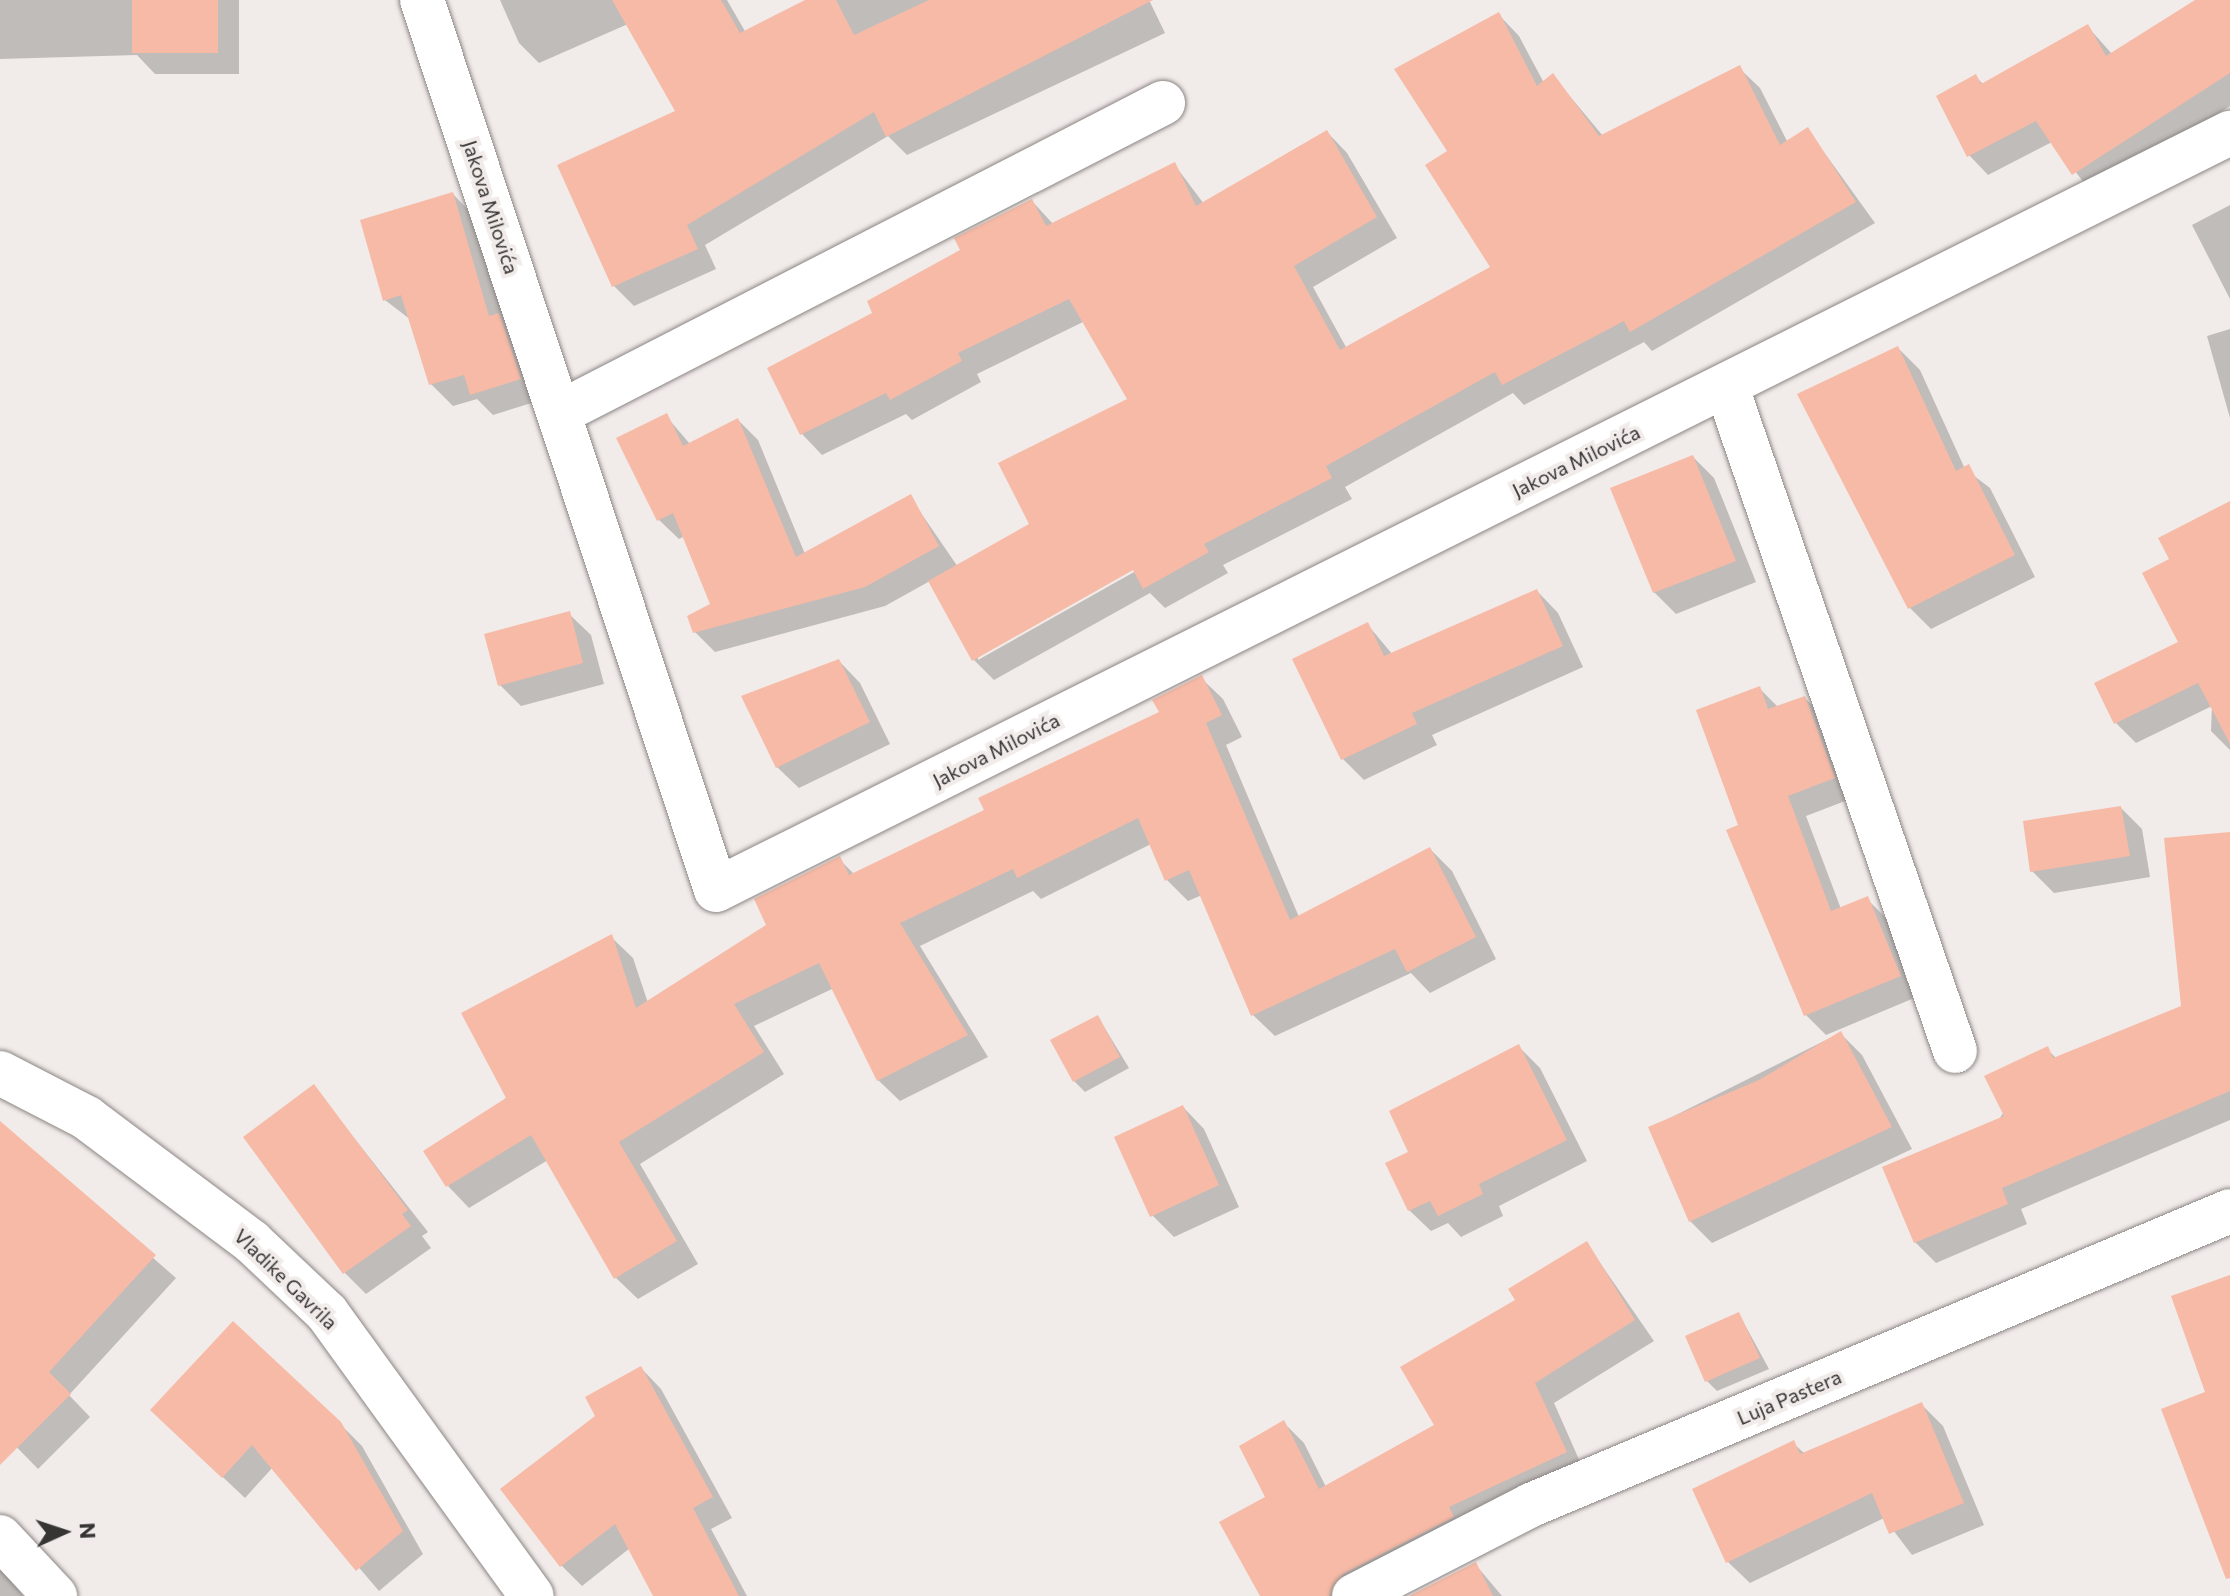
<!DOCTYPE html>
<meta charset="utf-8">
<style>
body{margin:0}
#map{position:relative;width:2230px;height:1596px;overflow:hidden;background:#f1ebe9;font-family:Commissioner,sans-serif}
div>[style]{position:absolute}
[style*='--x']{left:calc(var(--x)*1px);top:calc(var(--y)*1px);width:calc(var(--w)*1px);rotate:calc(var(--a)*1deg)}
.shadow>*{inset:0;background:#0003}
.building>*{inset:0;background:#f7baa6}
.roads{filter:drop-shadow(0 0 2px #8b8684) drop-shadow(0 0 2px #8b8684)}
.street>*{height:44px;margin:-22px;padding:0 22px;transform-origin:22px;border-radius:22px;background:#fff}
span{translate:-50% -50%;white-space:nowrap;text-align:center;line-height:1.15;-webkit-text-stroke:8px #f1ebe9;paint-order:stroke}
.street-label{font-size:20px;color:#373534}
.north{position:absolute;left:24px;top:1492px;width:80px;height:80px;-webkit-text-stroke:6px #f1ebe9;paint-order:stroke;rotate:87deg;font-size:22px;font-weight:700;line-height:32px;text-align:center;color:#373534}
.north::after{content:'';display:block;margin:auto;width:28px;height:36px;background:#373534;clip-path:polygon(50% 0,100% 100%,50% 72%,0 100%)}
</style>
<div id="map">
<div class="shadow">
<div style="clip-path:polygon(0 0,239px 0,239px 74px,155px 74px,137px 55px,0 59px)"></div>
<div style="clip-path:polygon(500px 0,727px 0,746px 33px,809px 0,1149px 0,1165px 33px,907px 155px,888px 136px,705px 245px,716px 269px,634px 306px,614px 286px,678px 112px,628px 24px,539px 63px,519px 43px)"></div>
<div style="clip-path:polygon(2199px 0,2230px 0,2230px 106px,2093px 194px,2052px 142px,1988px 175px,1969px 155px,1975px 76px,1984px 85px,2088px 27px,2112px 54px)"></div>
<div style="clip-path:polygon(evenodd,1499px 15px,1519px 36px,1544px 83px,1553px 76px,1603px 136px,1739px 68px,1760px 88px,1788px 143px,1808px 130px,1875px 223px,1652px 351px,1644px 342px,1524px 405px,1513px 393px,1345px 487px,1352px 499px,1223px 565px,1228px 573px,1165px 608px,1150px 593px,994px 680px,974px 660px,930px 581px,885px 606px,715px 652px,695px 632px,712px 605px,685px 536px,679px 539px,659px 520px,666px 416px,690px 444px,738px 420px,758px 440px,805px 554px,910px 497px,958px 567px,1032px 525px,1130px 399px,1085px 321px,977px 374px,981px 382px,912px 420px,906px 414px,822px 455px,802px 434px,769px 369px,875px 314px,1032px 201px,1054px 225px,1174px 164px,1204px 204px,1327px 132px,1347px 153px,1397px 238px,1313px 287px,1347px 349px,1493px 267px,1449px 152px,1499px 15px,1141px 564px,1143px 567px,978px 660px,978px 656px,1141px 564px)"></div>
<div style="clip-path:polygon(453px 194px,474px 216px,505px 322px,520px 337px,541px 400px,493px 415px,477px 399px,453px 406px,431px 384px,411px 320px,385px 300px)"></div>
<div style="clip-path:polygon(2230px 205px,2230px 299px,2192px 225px)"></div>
<div style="clip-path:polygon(2230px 329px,2230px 418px,2207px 336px)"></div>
<div style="clip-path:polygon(1898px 348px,1920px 370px,1965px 469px,1990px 488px,2035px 577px,1931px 629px,1910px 608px)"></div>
<div style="clip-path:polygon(1693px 457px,1714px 478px,1756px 582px,1676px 614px,1654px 592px)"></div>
<div style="clip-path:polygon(2230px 503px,2230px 750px,2211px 731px,2212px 706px,2136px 743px,2116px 723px,2180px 643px)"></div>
<div style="clip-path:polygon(1537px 591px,1558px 613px,1583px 667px,1432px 735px,1437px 745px,1364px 780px,1343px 759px,1367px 624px,1393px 655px)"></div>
<div style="clip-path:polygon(569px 614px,591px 635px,604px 684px,521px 706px,500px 685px)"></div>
<div style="clip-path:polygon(839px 661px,860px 683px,890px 744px,799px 788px,777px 767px)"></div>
<div style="clip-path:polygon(1201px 678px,1223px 699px,1242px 737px,1226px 745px,1299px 917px,1430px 849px,1452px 871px,1496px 959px,1430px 993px,1411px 973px,1275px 1036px,1253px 1015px,1202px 895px,1188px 901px,1166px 879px,1151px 844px,1041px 899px,1033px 891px,920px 946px,988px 1057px,900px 1101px,878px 1080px,834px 988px,754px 1026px,784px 1074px,640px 1164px,698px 1264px,638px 1299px,616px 1278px,548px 1160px,469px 1208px,448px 1186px,611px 937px,633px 958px,648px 1003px,769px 926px,839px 859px,855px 875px,987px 811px,1161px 713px)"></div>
<div style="clip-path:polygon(1760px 689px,1779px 708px,1805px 698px,1825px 718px,1853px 798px,1806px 816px,1841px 909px,1867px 899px,1887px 919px,1919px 996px,1826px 1035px,1806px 1015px,1729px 831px,1740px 826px)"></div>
<div style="clip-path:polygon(2121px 808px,2142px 829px,2150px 877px,2054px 893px,2032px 871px)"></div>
<div style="clip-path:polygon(2230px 834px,2230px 1120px,2021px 1209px,2027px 1224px,1936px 1263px,1915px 1242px,2047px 1049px,2057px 1059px,2183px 1008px)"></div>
<div style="clip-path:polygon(1098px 1017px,1129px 1068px,1085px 1092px,1074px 1081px)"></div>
<div style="clip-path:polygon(1840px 1033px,1862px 1055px,1912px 1149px,1712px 1243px,1690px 1221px,1650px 1128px)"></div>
<div style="clip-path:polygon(1519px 1047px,1540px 1068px,1587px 1161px,1499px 1206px,1503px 1216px,1461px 1237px,1448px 1223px,1431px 1231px,1409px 1210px,1410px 1153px)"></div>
<div style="clip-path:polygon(314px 1087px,428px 1232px,422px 1236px,431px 1248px,366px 1294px,344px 1272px)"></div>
<div style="clip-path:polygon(1183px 1107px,1204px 1129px,1239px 1207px,1174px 1237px,1152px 1215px)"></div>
<div style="clip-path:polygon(0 1124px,176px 1278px,69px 1395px,90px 1417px,38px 1469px,0 1430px)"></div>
<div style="clip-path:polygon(1587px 1244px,1654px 1341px,1554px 1403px,1585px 1473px,1339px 1596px,1263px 1596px,1267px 1498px,1284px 1423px,1304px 1443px,1326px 1487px,1437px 1426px,1518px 1301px)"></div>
<div style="clip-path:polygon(1739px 1314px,1769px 1369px,1717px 1391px,1707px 1381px)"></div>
<div style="clip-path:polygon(641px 1368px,661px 1389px,732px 1518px,711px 1529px,747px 1596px,656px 1596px,630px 1548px,582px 1586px,561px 1565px,598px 1416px)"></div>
<div style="clip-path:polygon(1922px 1405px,1943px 1426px,1984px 1525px,1912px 1555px,1884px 1518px,1750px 1583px,1728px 1562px,1793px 1443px,1805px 1454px)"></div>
<div style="clip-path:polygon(339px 1423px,362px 1446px,423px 1554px,379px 1591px,273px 1467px,245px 1498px,174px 1431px)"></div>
<div style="clip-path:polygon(1475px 1564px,1502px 1596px,1421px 1596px)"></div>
<div style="clip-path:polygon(0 1566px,2px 1569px,23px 1596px,0 1596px)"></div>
</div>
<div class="building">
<div style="clip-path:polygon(132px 0,218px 0,218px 53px,132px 53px)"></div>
<div style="clip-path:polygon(612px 0,721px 0,740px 33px,805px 0,836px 0,854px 35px,929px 0,1153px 0,886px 137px,874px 112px,687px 225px,698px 249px,612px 287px,557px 165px,675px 111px)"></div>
<div style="clip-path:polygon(2195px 0,2230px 0,2230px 73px,2072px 175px,2036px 121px,1967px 157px,1936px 96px,1976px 74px,1981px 84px,2088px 24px,2106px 56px)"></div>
<div style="clip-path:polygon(1499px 12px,1537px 86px,1553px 73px,1599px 136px,1740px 65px,1780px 145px,1808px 127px,1856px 202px,1630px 332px,1624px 321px,1502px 385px,1495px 372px,1326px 466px,1332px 478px,1204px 544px,1209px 552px,1143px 589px,1133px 570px,972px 661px,928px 581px,1029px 524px,998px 463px,1127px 399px,1069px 299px,958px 353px,962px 361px,890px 400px,886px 393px,800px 435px,767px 368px,872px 313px,867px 301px,960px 250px,954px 238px,1032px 199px,1046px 226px,1175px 162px,1196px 206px,1327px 130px,1377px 217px,1294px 266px,1340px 350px,1490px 267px,1425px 165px,1447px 151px,1394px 69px)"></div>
<div style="clip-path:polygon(453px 192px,489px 316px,499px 313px,521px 379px,470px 395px,464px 375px,429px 385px,401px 295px,383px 301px,360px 220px)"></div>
<div style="clip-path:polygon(1898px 346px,1956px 471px,1969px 464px,2015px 555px,1908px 609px,1797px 394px)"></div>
<div style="clip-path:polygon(667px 413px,683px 446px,738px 418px,796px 557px,911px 494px,939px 546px,865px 587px,693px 633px,687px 616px,710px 604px,673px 513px,657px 521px,616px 438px)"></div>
<div style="clip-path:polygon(1693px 455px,1736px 561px,1653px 593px,1610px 488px)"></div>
<div style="clip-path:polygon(2230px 501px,2230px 744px,2198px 683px,2114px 724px,2094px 683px,2178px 642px,2142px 573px,2169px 559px,2158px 538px)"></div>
<div style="clip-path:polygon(1537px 589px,1563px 646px,1412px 713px,1417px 724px,1341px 760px,1292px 659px,1368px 622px,1384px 656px)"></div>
<div style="clip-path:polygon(570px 611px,583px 663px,498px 686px,484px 634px)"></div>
<div style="clip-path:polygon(839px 659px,870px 722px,776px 768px,741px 696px)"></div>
<div style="clip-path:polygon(1202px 675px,1222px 715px,1206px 723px,1290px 920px,1430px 847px,1476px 937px,1407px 972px,1395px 949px,1251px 1016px,1189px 870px,1165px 881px,1138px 818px,1017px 878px,1013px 869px,900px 923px,968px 1035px,877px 1081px,819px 963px,734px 1004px,764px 1052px,619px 1142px,677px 1241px,614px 1279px,531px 1135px,446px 1187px,423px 1151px,506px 1098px,461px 1013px,612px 934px,636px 1008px,766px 925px,754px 899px,840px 856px,849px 875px,984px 810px,978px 798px,1159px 712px,1152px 700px)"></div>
<div style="clip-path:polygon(1760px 686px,1768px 709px,1805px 696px,1835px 778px,1788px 796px,1831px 911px,1868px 896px,1901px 976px,1804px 1016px,1726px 830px,1738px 825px,1696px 710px)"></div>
<div style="clip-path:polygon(2121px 806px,2130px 856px,2030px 872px,2023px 821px)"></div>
<div style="clip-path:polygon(2230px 832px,2230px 1091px,2002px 1188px,2008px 1204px,1914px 1243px,1882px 1167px,2004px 1116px,1984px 1076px,2048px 1046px,2053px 1058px,2181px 1006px,2164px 838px)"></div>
<div style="clip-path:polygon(1098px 1015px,1120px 1057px,1073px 1082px,1050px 1040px)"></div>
<div style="clip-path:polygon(1841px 1031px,1892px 1127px,1689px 1222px,1648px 1127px,1759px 1080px)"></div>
<div style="clip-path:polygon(1519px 1044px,1567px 1140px,1479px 1184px,1483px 1194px,1438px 1216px,1430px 1201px,1408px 1211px,1385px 1163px,1408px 1152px,1389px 1111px)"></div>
<div style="clip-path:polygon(314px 1084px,408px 1210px,402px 1214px,411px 1226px,343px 1274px,243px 1137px)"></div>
<div style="clip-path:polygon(1183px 1105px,1219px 1185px,1150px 1217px,1114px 1137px)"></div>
<div style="clip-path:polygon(0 1121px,156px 1255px,49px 1372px,71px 1394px,0 1465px)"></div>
<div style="clip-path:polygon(1587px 1241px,1635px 1320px,1535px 1383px,1567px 1452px,1449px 1507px,1454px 1517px,1343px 1574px,1329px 1596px,1260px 1596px,1219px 1522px,1265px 1497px,1239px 1446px,1284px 1420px,1319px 1489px,1434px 1425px,1400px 1367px,1515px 1300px,1508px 1289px)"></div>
<div style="clip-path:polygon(2230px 1275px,2230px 1578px,2226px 1579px,2161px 1409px,2205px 1392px,2171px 1296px)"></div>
<div style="clip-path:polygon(1739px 1312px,1760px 1358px,1705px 1382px,1685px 1336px)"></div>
<div style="clip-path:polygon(233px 1321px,341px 1422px,403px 1531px,356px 1571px,252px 1445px,222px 1478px,150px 1410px)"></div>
<div style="clip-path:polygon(641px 1366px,713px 1497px,693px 1508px,739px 1596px,653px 1596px,615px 1524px,560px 1567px,500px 1489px,595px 1416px,585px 1397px)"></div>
<div style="clip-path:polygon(1922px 1402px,1964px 1503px,1889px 1534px,1872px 1493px,1726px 1563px,1692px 1489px,1794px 1440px,1800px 1454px)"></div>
<div style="clip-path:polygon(1476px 1562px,1493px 1596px,1409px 1596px)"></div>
</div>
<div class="roads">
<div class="street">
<div style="--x:422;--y:0;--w:937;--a:71.72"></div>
<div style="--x:716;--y:890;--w:1693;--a:-26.57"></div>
<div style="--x:1727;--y:388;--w:701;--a:71.02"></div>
<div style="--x:559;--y:413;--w:679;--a:-27.17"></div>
<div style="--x:0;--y:1073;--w:98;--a:27.3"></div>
<div style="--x:87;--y:1118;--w:206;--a:36.9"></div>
<div style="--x:252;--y:1242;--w:103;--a:43.4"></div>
<div style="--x:327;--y:1313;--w:349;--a:54.1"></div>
<div style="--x:0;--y:1537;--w:81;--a:47"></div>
<div style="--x:1354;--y:1596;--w:199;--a:-27.2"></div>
<div style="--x:1531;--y:1505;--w:758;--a:-22.81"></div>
</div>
</div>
<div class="street-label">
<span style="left:491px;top:207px;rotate:72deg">Jakova Milovića</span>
<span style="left:1576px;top:461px;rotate:-26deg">Jakova Milovića</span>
<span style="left:996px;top:750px;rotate:-27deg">Jakova Milovića</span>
<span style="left:286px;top:1279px;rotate:44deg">Vladike Gavrila</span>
<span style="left:1789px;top:1397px;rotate:-23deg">Luja Pastera</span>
</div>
<div class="north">N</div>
</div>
